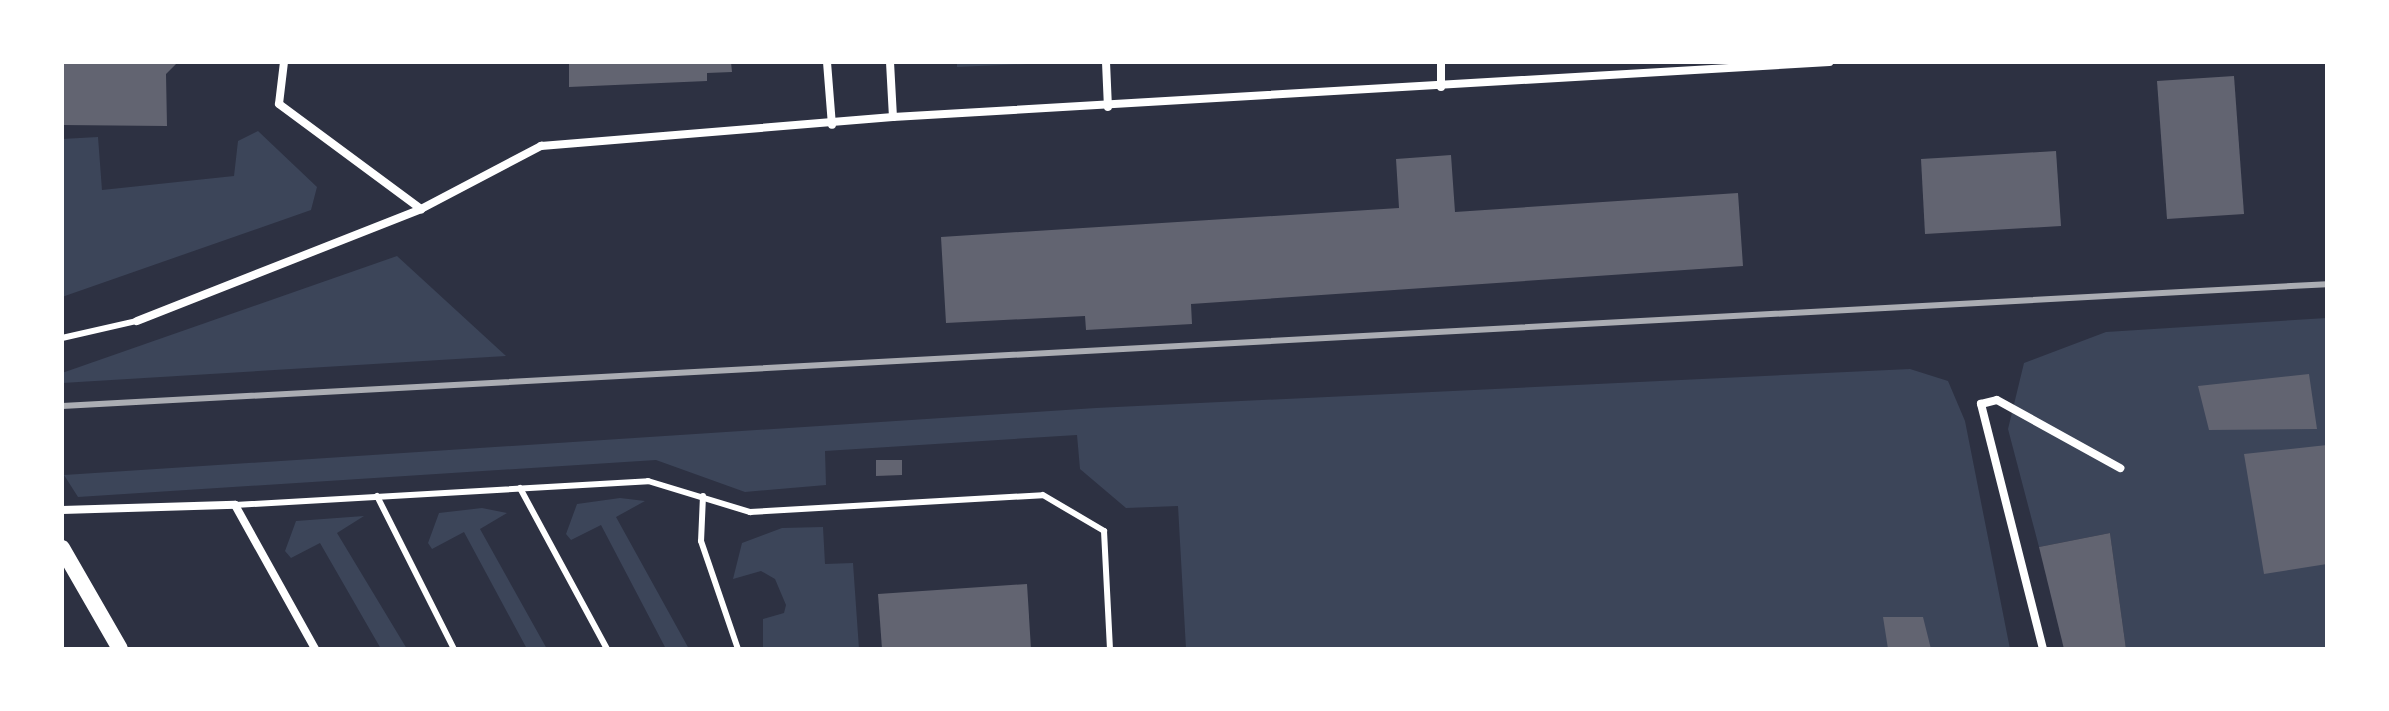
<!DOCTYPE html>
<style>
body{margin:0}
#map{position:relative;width:2389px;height:711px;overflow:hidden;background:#2d3142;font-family:Montserrat,sans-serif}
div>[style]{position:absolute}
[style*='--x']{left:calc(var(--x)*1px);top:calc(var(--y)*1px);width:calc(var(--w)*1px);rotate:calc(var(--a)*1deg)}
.green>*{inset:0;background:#3c4559}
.building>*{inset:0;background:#626471}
.service>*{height:6px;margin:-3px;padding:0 3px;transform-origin:3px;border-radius:3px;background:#fff}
.minor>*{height:8px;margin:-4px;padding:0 4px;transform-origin:4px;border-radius:4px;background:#fff}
.secondary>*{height:16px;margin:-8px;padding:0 8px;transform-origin:8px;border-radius:8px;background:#fff}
.rail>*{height:6px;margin:-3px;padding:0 3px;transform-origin:3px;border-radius:3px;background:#abadb3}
span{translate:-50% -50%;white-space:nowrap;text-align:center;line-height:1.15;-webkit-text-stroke:6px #fff;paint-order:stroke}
.frame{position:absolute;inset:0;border:64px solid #fff;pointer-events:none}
</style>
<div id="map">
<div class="green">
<div style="clip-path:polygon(957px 62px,1073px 62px,957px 67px)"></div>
<div style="clip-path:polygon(258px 131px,317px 187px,311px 210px,62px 297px,62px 139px,98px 137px,102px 190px,234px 176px,238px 141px)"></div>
<div style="clip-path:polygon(397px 256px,506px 356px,62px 383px,62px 373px)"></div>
<div style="clip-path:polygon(2327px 318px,2327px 649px,2126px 649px,2110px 533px,2039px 547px,2008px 429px,2024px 363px,2106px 332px)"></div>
<div style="clip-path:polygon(1910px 369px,1948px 381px,1965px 421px,2010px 649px,1186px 649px,1178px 506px,1126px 508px,1080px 469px,1077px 435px,825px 451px,826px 485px,745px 492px,656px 460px,78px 497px,64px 475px,1096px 408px)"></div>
<div style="clip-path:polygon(620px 498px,645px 501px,616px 517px,689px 649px,666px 649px,601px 525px,571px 540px,566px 534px,577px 504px)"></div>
<div style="clip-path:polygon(482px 508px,507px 513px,480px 529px,547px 649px,527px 649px,464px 532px,432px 549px,428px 543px,439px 513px)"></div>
<div style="clip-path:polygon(364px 516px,337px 533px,407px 649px,381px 649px,320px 543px,291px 558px,285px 551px,296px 521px)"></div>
<div style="clip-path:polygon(823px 527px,825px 564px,853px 563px,859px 649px,763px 649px,763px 619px,784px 613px,786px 605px,775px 579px,761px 571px,733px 579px,742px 543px,782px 528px)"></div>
</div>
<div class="building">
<div style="clip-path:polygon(62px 62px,178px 62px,166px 74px,167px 126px,62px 125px)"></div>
<div style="clip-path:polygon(569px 62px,731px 62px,732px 72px,707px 73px,707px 81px,569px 87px)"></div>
<div style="clip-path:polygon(2234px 76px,2244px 214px,2167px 219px,2157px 81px)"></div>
<div style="clip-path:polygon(2056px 151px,2061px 226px,1925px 234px,1921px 159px)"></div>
<div style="clip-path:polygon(1451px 155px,1455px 212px,1738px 193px,1743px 266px,1191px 304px,1192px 324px,1086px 330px,1085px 316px,946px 323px,941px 237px,1399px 208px,1396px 159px)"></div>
<div style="clip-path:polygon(2309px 374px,2317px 429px,2209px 430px,2198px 386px)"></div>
<div style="clip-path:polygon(2327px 445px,2327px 564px,2264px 574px,2244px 454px)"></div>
<div style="clip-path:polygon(876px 460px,902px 460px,902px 475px,876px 476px)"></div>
<div style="clip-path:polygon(2110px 533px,2126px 649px,2064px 649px,2039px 547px)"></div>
<div style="clip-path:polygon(1027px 584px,1031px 649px,882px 649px,878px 594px)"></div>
<div style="clip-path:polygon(1883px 617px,1923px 617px,1931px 649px,1888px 649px)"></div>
</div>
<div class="service">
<div style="--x:62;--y:338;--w:77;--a:-12.8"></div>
<div style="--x:520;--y:488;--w:183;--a:61.6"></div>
<div style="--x:377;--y:496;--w:171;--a:63.3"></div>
<div style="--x:703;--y:496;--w:45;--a:92.5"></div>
<div style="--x:701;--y:541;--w:114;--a:71.1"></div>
<div style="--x:235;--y:505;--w:414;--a:-3.3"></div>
<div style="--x:648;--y:481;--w:107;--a:16.9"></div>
<div style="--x:750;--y:512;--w:293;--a:-3.3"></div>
<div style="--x:1043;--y:495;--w:71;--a:30.5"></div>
<div style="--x:1104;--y:531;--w:118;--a:87.1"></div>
</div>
<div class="minor">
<div style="--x:284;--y:62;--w:42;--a:96.8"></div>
<div style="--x:279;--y:104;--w:177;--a:36.5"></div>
<div style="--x:827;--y:62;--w:63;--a:85.5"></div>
<div style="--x:890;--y:62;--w:55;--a:86.9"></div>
<div style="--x:1106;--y:62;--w:45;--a:87.5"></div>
<div style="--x:1441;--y:62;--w:25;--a:90"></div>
<div style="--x:137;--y:321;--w:305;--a:-21.5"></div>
<div style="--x:421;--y:209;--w:136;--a:-27.7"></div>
<div style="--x:541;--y:146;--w:353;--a:-4.7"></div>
<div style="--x:893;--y:117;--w:938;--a:-3.36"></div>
<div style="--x:62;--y:510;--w:173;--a:-1.7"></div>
<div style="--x:235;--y:505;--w:165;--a:60.9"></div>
<div style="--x:2043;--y:649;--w:253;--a:-104.2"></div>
<div style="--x:1981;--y:404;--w:16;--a:-14"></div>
<div style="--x:1997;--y:400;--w:141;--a:28.9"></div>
</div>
<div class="secondary">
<div style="--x:62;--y:548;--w:116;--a:60.1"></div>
</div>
<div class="rail">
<div style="--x:62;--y:406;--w:2268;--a:-3.08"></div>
</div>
<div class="frame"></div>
</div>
